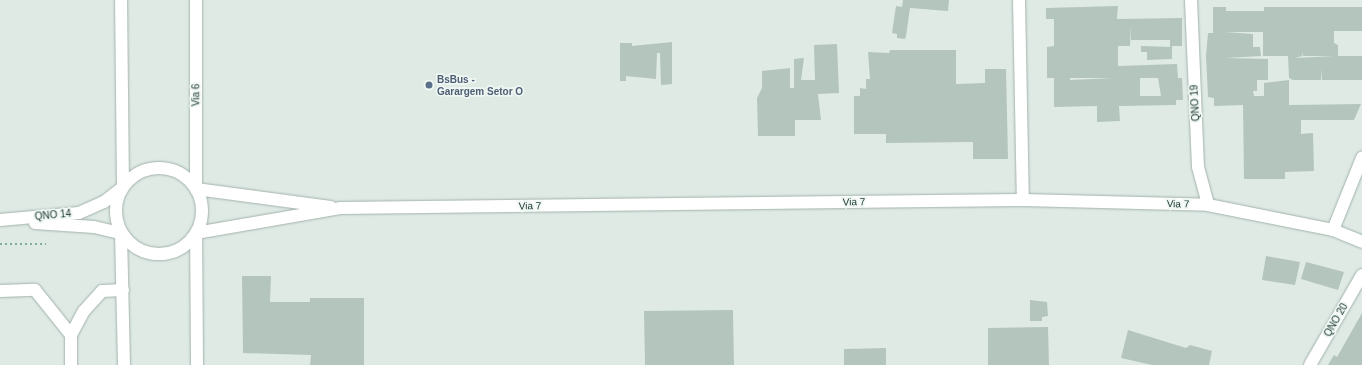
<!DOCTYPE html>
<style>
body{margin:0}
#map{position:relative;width:1362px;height:365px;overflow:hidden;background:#dfeae5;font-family:Arial,sans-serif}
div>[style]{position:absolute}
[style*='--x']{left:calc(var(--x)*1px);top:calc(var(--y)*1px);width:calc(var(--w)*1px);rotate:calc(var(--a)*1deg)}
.building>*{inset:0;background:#b4c5be}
.path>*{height:2.5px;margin-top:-1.25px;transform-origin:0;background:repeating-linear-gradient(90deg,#7fae9f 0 2px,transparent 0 5px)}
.roads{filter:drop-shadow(0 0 1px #a2b2ac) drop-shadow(0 0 1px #a2b2ac)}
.lane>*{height:12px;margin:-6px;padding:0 6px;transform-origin:6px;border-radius:6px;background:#fff}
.street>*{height:12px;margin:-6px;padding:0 6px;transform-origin:6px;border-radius:6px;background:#fff}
.secondary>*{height:12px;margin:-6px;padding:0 6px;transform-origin:6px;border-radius:6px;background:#fff}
.secondary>.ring{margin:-6px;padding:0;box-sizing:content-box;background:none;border:12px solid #fff;border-radius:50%}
.dots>*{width:11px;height:11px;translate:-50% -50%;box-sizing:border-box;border:2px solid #eff7f3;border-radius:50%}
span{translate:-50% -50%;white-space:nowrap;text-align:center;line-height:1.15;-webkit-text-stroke:3.5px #eff7f3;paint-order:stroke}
.service-label{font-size:10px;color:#4e5e75;font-weight:700}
.left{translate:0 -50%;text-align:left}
.street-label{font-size:10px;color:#203a33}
</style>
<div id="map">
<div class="building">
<div style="clip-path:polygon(903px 0,949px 0,948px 11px,910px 8px,906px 36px,905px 39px,897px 38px,897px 34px,892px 33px,896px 6px,902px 7px)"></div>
<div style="clip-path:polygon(evenodd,1118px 6px,1117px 19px,1182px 18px,1182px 46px,1172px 46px,1172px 59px,1147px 60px,1147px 52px,1141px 52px,1141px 46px,1170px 47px,1170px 40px,1131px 40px,1131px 25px,1130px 46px,1118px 46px,1118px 66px,1177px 64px,1178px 78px,1182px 78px,1183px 100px,1176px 100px,1176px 105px,1119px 106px,1120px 121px,1097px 122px,1097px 106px,1054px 107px,1054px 78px,1047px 78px,1047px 47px,1054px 46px,1054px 19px,1046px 19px,1046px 8px,1118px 6px,1070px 78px,1113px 78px,1070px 80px,1070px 78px,1118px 6px,1140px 78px,1158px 78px,1161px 96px,1140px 96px,1140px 78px)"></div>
<div style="clip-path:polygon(evenodd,1213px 7px,1226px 7px,1226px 11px,1264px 11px,1264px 7px,1362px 7px,1362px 31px,1334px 31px,1334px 43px,1338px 45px,1338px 56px,1362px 56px,1362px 80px,1322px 80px,1322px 69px,1321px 80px,1293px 80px,1289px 78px,1288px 56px,1263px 56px,1263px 32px,1225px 32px,1253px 34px,1253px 47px,1260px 47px,1261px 56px,1226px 58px,1268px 59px,1268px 80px,1257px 80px,1257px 91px,1253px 91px,1254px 96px,1264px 96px,1264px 83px,1289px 80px,1289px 105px,1361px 104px,1354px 120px,1301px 120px,1301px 134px,1313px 133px,1314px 171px,1285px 172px,1285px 179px,1244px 179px,1243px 105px,1214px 106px,1214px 98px,1208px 97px,1206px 56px,1208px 33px,1213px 33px,1213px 7px,1302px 53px,1303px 56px,1334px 56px,1295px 58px,1302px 56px,1302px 53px)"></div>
<div style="clip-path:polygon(672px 42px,672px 84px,661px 85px,660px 53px,657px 53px,656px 79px,626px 76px,626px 81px,620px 81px,620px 43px,632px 43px,632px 46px)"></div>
<div style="clip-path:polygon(837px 44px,839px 93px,818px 94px,821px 120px,795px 120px,795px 136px,758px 136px,757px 98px,762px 88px,762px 71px,790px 68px,790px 88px,794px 88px,794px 59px,804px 58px,801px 80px,815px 80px,814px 45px)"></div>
<div style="clip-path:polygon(890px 50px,956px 50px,956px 84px,985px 83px,985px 69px,1006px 69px,1008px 159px,973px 159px,973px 142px,886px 143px,886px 134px,854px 134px,854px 96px,860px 96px,860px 88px,866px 89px,866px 79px,870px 79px,868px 52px,889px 53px)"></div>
<div style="clip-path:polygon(1266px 256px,1300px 262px,1295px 285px,1262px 280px)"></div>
<div style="clip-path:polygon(1306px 262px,1344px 272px,1338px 290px,1301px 279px)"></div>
<div style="clip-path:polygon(242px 276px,271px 276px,270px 302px,310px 302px,310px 298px,364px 298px,364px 365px,310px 365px,311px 355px,243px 353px)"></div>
<div style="clip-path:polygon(1030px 300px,1047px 302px,1048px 316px,1042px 317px,1042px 321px,1030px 321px)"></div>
<div style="clip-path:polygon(733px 310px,734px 365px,645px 365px,644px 311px)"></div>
<div style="clip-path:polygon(1362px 313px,1362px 365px,1328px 365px,1334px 355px,1337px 357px)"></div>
<div style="clip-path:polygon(1048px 327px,1049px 365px,988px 365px,988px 328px)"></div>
<div style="clip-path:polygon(1128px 330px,1186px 348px,1190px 345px,1212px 351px,1209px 365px,1152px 365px,1121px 358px)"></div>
<div style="clip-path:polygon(886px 348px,886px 365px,844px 365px,844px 349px)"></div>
</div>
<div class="path">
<div style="--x:0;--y:244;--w:46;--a:0"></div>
</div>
<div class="roads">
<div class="lane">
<div style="--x:0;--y:291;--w:35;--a:-2"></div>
<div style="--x:35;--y:290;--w:58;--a:51.3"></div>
<div style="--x:71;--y:365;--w:30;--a:-90"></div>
<div style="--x:71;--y:335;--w:27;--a:-62"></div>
<div style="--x:84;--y:311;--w:27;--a:-48"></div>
<div style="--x:102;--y:291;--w:21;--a:-3"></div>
</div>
<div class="street">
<div style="--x:1019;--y:0;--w:200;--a:88.9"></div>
<div style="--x:1191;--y:0;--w:167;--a:87.6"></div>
<div style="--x:1198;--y:167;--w:39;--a:75"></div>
<div style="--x:1333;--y:230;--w:78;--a:-68.1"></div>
<div style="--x:1310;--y:365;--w:104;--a:-60"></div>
</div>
<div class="secondary">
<div style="--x:196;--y:0;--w:189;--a:90"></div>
<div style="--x:196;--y:189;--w:136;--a:7.6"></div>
<div class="ring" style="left:116px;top:168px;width:74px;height:74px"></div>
<div style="--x:0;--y:220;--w:79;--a:-5.1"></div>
<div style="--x:79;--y:213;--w:27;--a:-24"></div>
<div style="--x:104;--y:202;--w:24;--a:-38"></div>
<div style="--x:123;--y:187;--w:187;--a:-90.6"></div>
<div style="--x:35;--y:223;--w:59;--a:3.9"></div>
<div style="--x:94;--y:227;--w:28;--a:13"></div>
<div style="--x:121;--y:233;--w:132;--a:88.7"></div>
<div style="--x:197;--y:365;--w:132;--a:-90.4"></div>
<div style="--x:196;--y:233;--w:146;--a:-9.8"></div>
<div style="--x:340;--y:208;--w:683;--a:-0.67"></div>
<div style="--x:1023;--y:200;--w:185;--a:1.5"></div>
<div style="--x:1208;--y:205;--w:127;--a:11.3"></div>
<div style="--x:1333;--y:230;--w:31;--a:22"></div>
</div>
</div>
<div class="dots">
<div style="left:429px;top:85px;background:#5c6f8a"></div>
</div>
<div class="service-label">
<span class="left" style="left:437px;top:85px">BsBus -<br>Garargem Setor O</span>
</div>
<div class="street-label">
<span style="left:196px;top:95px;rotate:-90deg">Via 6</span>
<span style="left:1195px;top:103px;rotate:-93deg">QNO 19</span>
<span style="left:854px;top:202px;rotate:-1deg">Via 7</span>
<span style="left:1178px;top:204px;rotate:1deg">Via 7</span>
<span style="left:530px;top:206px;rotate:-1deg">Via 7</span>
<span style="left:53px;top:215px;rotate:-5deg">QNO 14</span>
<span style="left:1336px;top:320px;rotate:-60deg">QNO 20</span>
</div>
</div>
